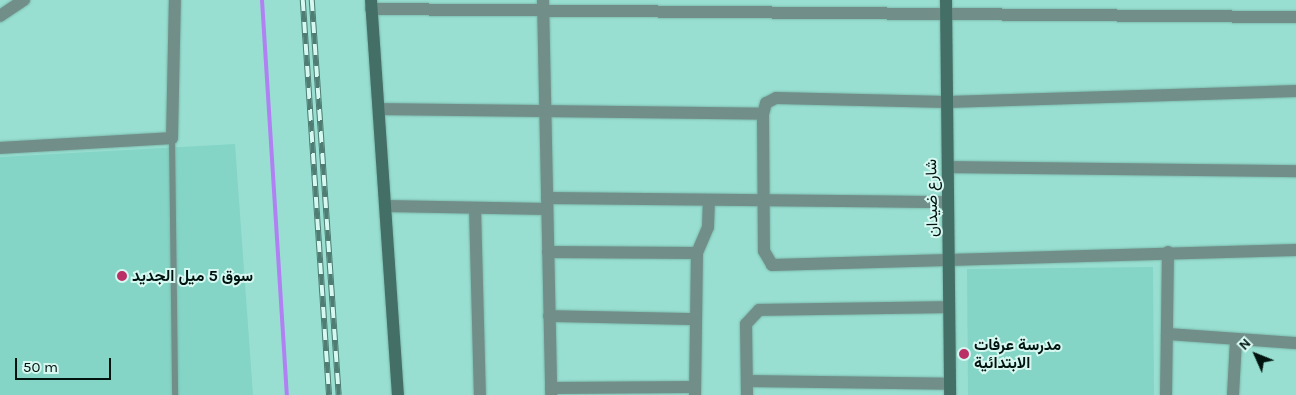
<!DOCTYPE html>
<meta charset="utf-8">
<style>
body{margin:0}
#map{position:relative;width:1296px;height:395px;overflow:hidden;background:#98dfd1;font-family:Karla,Vazirmatn,sans-serif}
div>[style]{position:absolute}
[style*='--x']{left:calc(var(--x)*1px);top:calc(var(--y)*1px);width:calc(var(--w)*1px);rotate:calc(var(--a)*1deg)}
.built>*{inset:0;background:#84d5c6}
.stream>*{height:4px;margin:-2px;padding:0 2px;transform-origin:2px;border-radius:2px;background:#b081f3}
.roads{filter:drop-shadow(0 0 1px #7dbaae) drop-shadow(0 0 1px #7dbaae)}
.lane>*{height:6px;margin:-3px;padding:0 3px;transform-origin:3px;border-radius:3px;background:#728e89}
.street>*{height:12px;margin:-6px;padding:0 6px;transform-origin:6px;border-radius:6px;background:#728e89}
.secondary>*{height:12px;margin:-6px;padding:0 6px;transform-origin:6px;border-radius:6px;background:#446f67}
.rail>*{height:5.5px;margin-top:-2.75px;transform-origin:0;background:repeating-linear-gradient(90deg,#d6f8f1 0 11px,#4f7d74 0 22px);box-sizing:border-box;border-block:1px solid #4f7d74}
.dots>*{width:14px;height:14px;translate:-50% -50%;box-sizing:border-box;border:2px solid #d6f8f1;border-radius:50%}
span{translate:-50% -50%;white-space:nowrap;text-align:center;line-height:1.15;-webkit-text-stroke:4px #d6f8f1;paint-order:stroke}
.street-label{font-size:16px;color:#00130f}
.poi-label{font-size:16px;color:#00130f;font-weight:700}
.left{translate:0 -50%;text-align:left}
.north{position:absolute;left:1231px;top:330px;width:50px;height:50px;-webkit-text-stroke:4px #d6f8f1;paint-order:stroke;rotate:314deg;font-size:14px;font-weight:700;line-height:20px;text-align:center;color:#00130f}
.north::after{content:'';display:block;margin:auto;width:18px;height:22px;background:#00130f;clip-path:polygon(50% 0,100% 100%,50% 72%,0 100%)}
.scale{position:absolute;left:15px;top:358px;width:96px;height:22px;box-sizing:border-box;border:2px solid #00130f;border-top:0;padding-left:6px;font-size:15px;line-height:18px;white-space:nowrap;color:#00130f;-webkit-text-stroke:4px #d6f8f1;paint-order:stroke}
</style>
<div id="map">
<div class="built">
<div style="clip-path:polygon(235px 144px,253px 395px,0 395px,0 157px)"></div>
<div style="clip-path:polygon(1153px 267px,1154px 395px,968px 395px,967px 269px)"></div>
</div>
<div class="stream">
<div style="--x:262;--y:0;--w:396;--a:86.4"></div>
</div>
<div class="roads">
<div class="lane">
<div style="--x:172;--y:138;--w:257;--a:89.3"></div>
</div>
<div class="street">
<div style="--x:543;--y:0;--w:395;--a:88.8"></div>
<div style="--x:371;--y:9;--w:925;--a:0.5"></div>
<div style="--x:0;--y:16;--w:29;--a:-34"></div>
<div style="--x:1296;--y:91;--w:349;--a:178.2"></div>
<div style="--x:947;--y:102;--w:171;--a:-178.7"></div>
<div style="--x:776;--y:98;--w:11;--a:153"></div>
<div style="--x:766;--y:103;--w:11;--a:105"></div>
<div style="--x:763;--y:114;--w:137;--a:89.6"></div>
<div style="--x:764;--y:251;--w:16;--a:60"></div>
<div style="--x:772;--y:265;--w:524;--a:-1.64"></div>
<div style="--x:380;--y:109;--w:383;--a:0.7"></div>
<div style="--x:0;--y:148;--w:172;--a:-3.3"></div>
<div style="--x:172;--y:138;--w:138;--a:-88.8"></div>
<div style="--x:948;--y:167;--w:348;--a:0.7"></div>
<div style="--x:547;--y:198;--w:401;--a:0.6"></div>
<div style="--x:385;--y:206;--w:162;--a:1.1"></div>
<div style="--x:475;--y:208;--w:187;--a:88.5"></div>
<div style="--x:548;--y:252;--w:149;--a:0.4"></div>
<div style="--x:549;--y:316;--w:145;--a:1.2"></div>
<div style="--x:1167;--y:334;--w:129;--a:4"></div>
<div style="--x:747;--y:381;--w:203;--a:0.8"></div>
<div style="--x:551;--y:388;--w:144;--a:-0.4"></div>
<div style="--x:695;--y:395;--w:142;--a:-89.2"></div>
<div style="--x:697;--y:253;--w:28;--a:-67"></div>
<div style="--x:708;--y:227;--w:27;--a:-88"></div>
<div style="--x:747;--y:395;--w:71;--a:-90.8"></div>
<div style="--x:746;--y:324;--w:19;--a:-47"></div>
<div style="--x:759;--y:310;--w:190;--a:-0.9"></div>
<div style="--x:1166;--y:395;--w:143;--a:-89.2"></div>
<div style="--x:1233;--y:395;--w:56;--a:-86.9"></div>
</div>
<div class="secondary">
<div style="--x:371;--y:0;--w:396;--a:86.1"></div>
<div style="--x:946;--y:0;--w:395;--a:89.4"></div>
</div>
</div>
<div class="rail">
<div style="--x:303;--y:0;--w:396;--a:86.2"></div>
<div style="--x:312;--y:0;--w:396;--a:86.1"></div>
</div>
<div class="dots">
<div style="left:122px;top:276px;background:#bb2f67"></div>
<div style="left:964px;top:354px;background:#bb2f67"></div>
</div>
<div class="street-label">
<span style="left:932px;top:198px;rotate:-91deg">شارع ضيدان</span>
</div>
<div class="poi-label">
<span class="left" style="left:132px;top:276px">سوق 5 ميل الجديد</span>
<span class="left" style="left:974px;top:354px">مدرسة عرفات<br>الابتدائية</span>
</div>
<div class="north">N</div>
<div class="scale">50 m</div>
</div>
